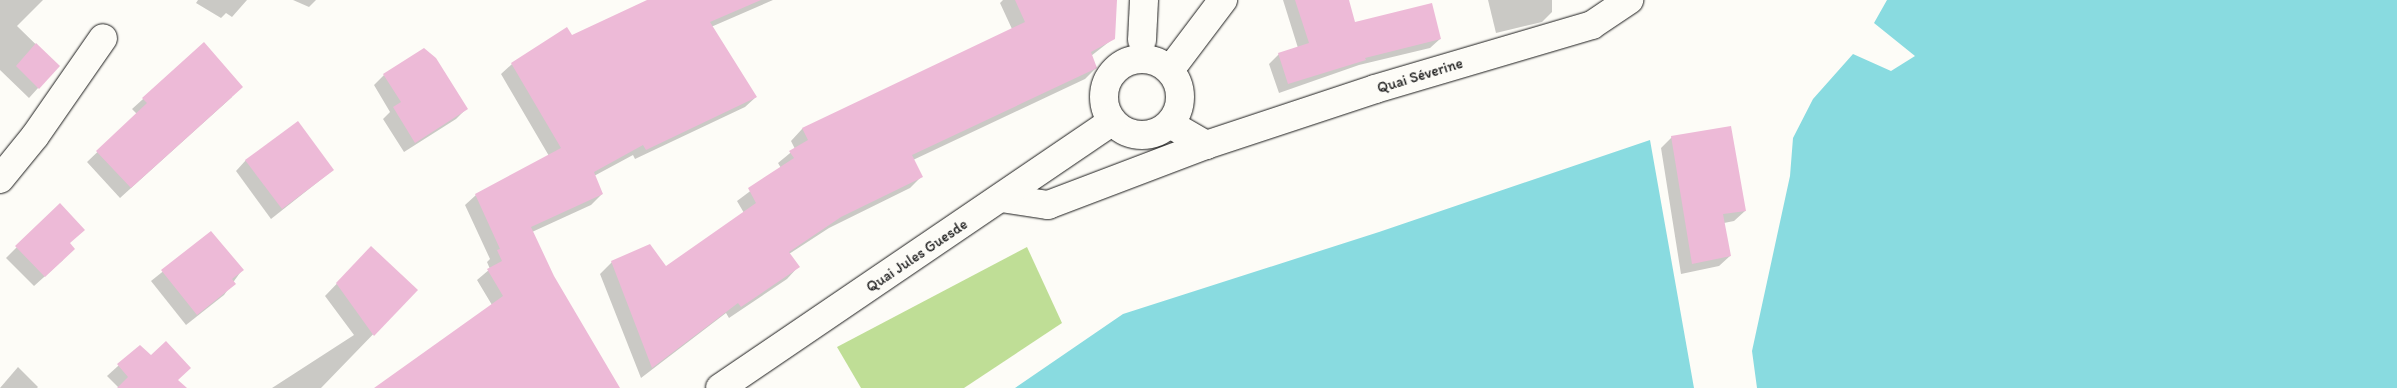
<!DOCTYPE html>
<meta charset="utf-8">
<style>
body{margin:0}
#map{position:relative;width:2397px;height:388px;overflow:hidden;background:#fdfcf7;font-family:Itim,sans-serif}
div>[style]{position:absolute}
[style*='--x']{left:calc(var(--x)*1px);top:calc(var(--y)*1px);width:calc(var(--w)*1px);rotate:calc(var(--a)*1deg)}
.green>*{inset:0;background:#bfde96}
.water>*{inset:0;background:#89dbe0}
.shadow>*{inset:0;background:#0003}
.building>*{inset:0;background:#edbad7}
.roads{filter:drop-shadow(0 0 1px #1c1c1c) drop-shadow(0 0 1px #1c1c1c)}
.minor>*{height:28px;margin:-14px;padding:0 14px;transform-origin:14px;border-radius:14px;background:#fdfcf7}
.secondary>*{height:28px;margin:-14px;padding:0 14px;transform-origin:14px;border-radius:14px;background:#fdfcf7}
.secondary>.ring{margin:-14px;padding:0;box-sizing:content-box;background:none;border:28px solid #fdfcf7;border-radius:50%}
span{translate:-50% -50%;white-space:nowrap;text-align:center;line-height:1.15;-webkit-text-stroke:4px #fdfcf7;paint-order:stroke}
.street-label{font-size:15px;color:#1c1c1c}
</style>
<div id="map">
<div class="green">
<div style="clip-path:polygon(1027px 247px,1062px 323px,964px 388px,861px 388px,837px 347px)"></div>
</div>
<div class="water">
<div style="clip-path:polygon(1887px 0,2397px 0,2397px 388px,1757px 388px,1752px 351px,1790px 176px,1793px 138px,1813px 99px,1853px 54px,1891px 71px,1915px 56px,1874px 23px)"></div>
<div style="clip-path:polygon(1650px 140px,1694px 388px,1015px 388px,1123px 314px,1379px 232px)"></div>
</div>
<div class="shadow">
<div style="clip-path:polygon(0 0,43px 0,17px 26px,58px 66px,29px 98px,0 70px)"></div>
<div style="clip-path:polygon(198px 0,247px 0,232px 17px,226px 13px,221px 18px,196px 3px)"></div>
<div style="clip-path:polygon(293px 0,316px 0,309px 7px)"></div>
<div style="clip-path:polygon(654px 0,773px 0,711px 27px,756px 97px,745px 107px,635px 159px,633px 155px,594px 176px,602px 194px,591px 205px,532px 232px,553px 276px,619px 388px,376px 388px,492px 305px,477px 280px,490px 269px,487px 262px,490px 259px,465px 205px,476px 195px,549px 156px,501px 74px,512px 64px)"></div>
<div style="clip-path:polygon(1003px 0,1115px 0,1114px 38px,1091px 56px,1096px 68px,1085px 79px,913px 160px,921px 177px,910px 188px,829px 228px,789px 254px,798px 267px,787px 279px,729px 318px,726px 313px,641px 378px,600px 274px,612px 262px,666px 268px,744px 213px,737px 201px,781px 168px,778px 163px,795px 149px,791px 141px,802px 129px,1012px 29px,1000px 3px)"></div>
<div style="clip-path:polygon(1283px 0,1348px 0,1354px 24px,1440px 39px,1430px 48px,1359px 65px,1279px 93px,1269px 64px,1279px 54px,1298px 48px)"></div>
<div style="clip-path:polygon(1488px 0,1552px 0,1552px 12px,1542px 22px,1496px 33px)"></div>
<div style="clip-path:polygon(204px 44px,232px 97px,120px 198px,87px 162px,137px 114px,132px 109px)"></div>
<div style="clip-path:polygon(384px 75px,467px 108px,456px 119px,404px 152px,383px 119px,390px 112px,374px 85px)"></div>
<div style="clip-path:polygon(1672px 137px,1745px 211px,1734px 221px,1724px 223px,1730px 256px,1719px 266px,1681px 274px,1661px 148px)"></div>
<div style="clip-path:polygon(246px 160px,333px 170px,271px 219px,236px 171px)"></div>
<div style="clip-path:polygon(60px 204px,69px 244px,63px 260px,34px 286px,6px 258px)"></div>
<div style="clip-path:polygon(211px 233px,242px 270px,224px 295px,186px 325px,151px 281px)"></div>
<div style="clip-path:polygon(371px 248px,416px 290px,321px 388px,272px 388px,354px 335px,325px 296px)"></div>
<div style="clip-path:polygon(140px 346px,168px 388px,119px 388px,107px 376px)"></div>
<div style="clip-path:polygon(18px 367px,38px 387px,37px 388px,0 388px)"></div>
</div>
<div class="building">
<div style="clip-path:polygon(647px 0,761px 0,710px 22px,757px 97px,646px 150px,643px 145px,594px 172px,603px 194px,531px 227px,554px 276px,620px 388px,374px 388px,503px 296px,487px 269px,502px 261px,497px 250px,500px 249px,475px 194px,561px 148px,511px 63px,567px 27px,572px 35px)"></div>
<div style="clip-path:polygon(1015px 0,1117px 0,1115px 39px,1091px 52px,1097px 68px,912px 155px,923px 177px,841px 217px,789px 252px,800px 267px,741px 307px,738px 303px,652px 368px,611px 261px,650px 244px,666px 266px,756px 203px,748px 188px,794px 158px,789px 151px,808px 140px,802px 128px,1025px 22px)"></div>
<div style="clip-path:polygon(1295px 0,1349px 0,1355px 22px,1432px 3px,1441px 39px,1365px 58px,1366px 60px,1288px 84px,1278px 53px,1309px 43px)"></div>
<div style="clip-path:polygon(204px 42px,243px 87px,131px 188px,96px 151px,147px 103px,142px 98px)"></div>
<div style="clip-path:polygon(36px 43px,60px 66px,39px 89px,16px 66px)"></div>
<div style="clip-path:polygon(424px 48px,436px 58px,468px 109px,415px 143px,393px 107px,401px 102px,383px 74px)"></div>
<div style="clip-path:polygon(298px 121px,334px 170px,282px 209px,245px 160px)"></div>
<div style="clip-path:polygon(1731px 126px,1746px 211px,1723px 214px,1731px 256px,1692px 264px,1671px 136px)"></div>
<div style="clip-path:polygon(60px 203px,85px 230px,70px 243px,75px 249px,45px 277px,15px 246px)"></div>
<div style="clip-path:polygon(211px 231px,244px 270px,232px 279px,236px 284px,197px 315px,161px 270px)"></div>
<div style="clip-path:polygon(371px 246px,418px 290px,374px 336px,336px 283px)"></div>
<div style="clip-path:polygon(166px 341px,191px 368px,178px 380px,187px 388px,117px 388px,128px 377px,117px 364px,140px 345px,151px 355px)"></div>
</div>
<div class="roads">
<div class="minor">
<div style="--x:1142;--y:40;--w:40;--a:-87.1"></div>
<div style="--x:1170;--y:124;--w:42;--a:30.3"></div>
<div style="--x:1206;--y:145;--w:178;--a:-18.3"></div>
<div style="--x:1375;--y:89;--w:226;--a:-16.4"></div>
<div style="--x:1592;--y:25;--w:45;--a:-34"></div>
<div style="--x:0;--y:179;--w:55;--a:-50.9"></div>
<div style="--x:35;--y:136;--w:119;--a:-55.2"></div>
<div style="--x:1001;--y:198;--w:48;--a:8.5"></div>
<div style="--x:1048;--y:205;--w:169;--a:-20.8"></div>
</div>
<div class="secondary">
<div class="ring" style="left:1104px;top:59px;width:48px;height:48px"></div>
<div style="--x:1170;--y:70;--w:88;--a:-52.9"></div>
<div style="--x:720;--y:388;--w:474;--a:-34.2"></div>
</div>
</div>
<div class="street-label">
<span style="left:1420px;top:76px;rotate:-17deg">Quai Séverine</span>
<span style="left:917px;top:256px;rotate:-34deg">Quai Jules Guesde</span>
</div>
</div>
